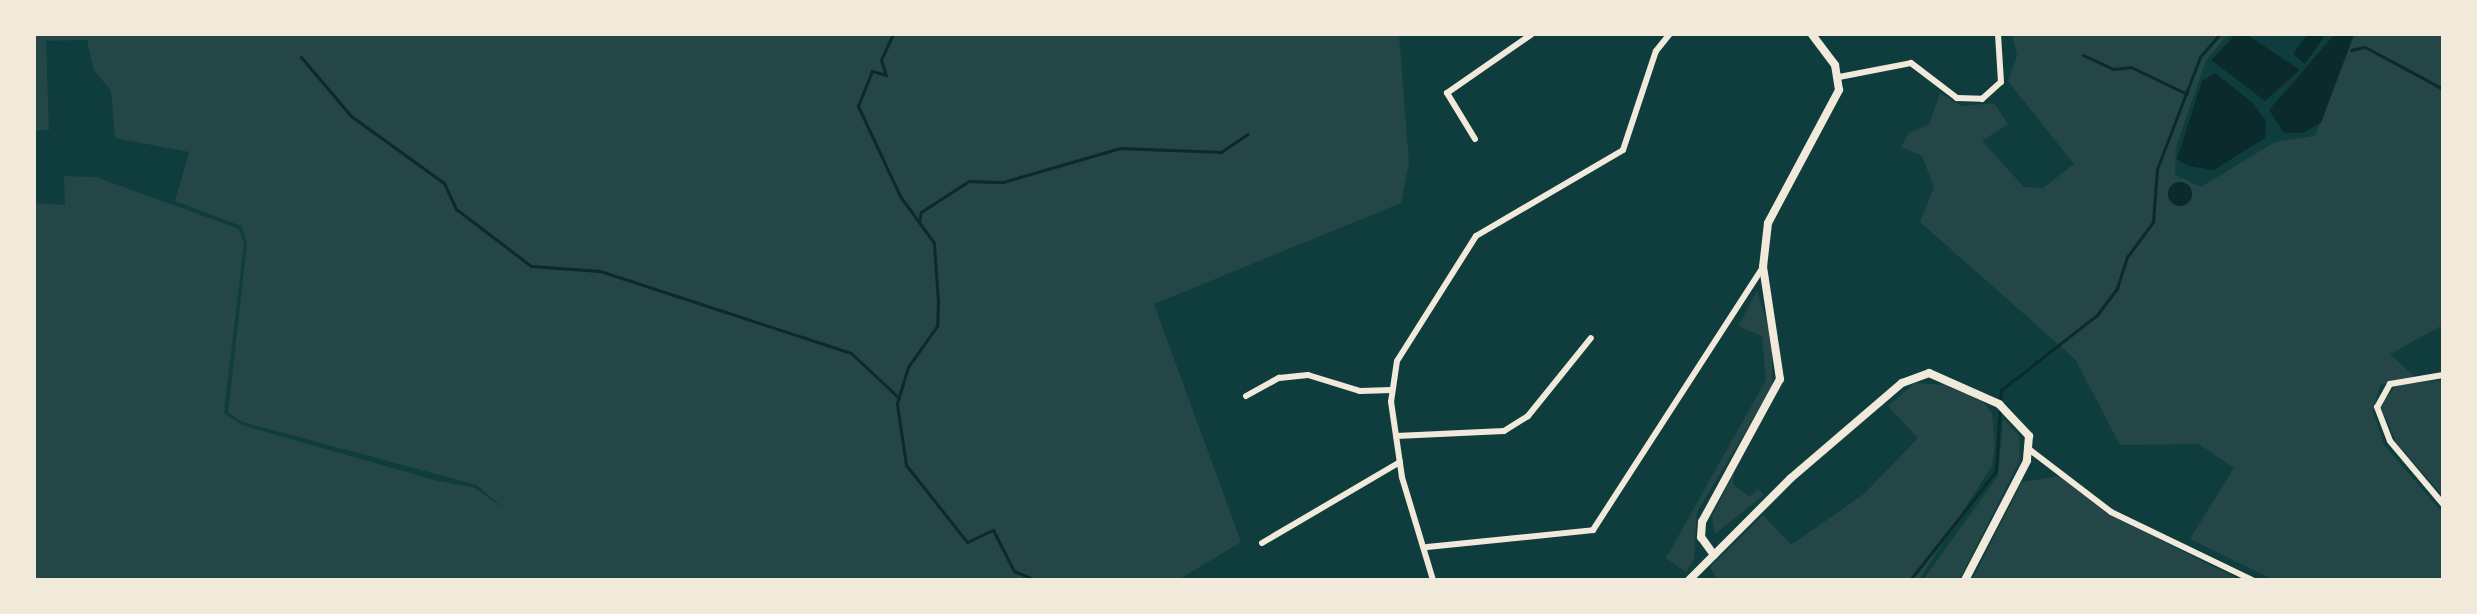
<!DOCTYPE html>
<style>
body{margin:0}
#map{position:relative;width:2477px;height:614px;overflow:hidden;background:#0f3d3e;font-family:Cabin,sans-serif}
div>[style]{position:absolute}
[style*='--x']{left:calc(var(--x)*1px);top:calc(var(--y)*1px);width:calc(var(--w)*1px);rotate:calc(var(--a)*1deg)}
.green>*{inset:0;background:#244646}
.water>*{inset:0;background:#0a2a2b}
.round{border-radius:50%}
.stream>*{height:3px;margin:-1.5px;padding:0 1.5px;transform-origin:1.5px;border-radius:1.5px;background:#0a2a2b}
.minor>*{height:6px;margin:-3px;padding:0 3px;transform-origin:3px;border-radius:3px;background:#f1e9da}
.secondary>*{height:8px;margin:-4px;padding:0 4px;transform-origin:4px;border-radius:4px;background:#f1e9da}
span{translate:-50% -50%;white-space:nowrap;text-align:center;line-height:1.15;-webkit-text-stroke:7px #f1e9da;paint-order:stroke}
.frame{position:absolute;inset:0;border:36px solid #f1e9da;pointer-events:none}
</style>
<div id="map">
<div class="green">
<div style="clip-path:polygon(34px 34px,1399px 34px,1409px 163px,1401px 203px,1154px 304px,1241px 542px,1178px 580px,34px 580px,34px 203px,65px 205px,64px 176px,96px 177px,239px 229px,244px 244px,224px 413px,242px 425px,438px 481px,475px 488px,504px 509px,477px 485px,243px 422px,228px 412px,247px 243px,241px 226px,175px 201px,189px 152px,115px 138px,111px 90px,94px 71px,87px 40px,46px 41px,49px 130px,34px 131px)"></div>
<div style="clip-path:polygon(2012px 34px,2229px 34px,2206px 60px,2176px 147px,2175px 175px,2201px 187px,2275px 142px,2315px 136px,2355px 34px,2443px 34px,2443px 325px,2390px 354px,2414px 376px,2380px 385px,2373px 411px,2384px 445px,2443px 513px,2443px 580px,2274px 580px,2190px 539px,2234px 468px,2199px 444px,2120px 445px,2075px 359px,1920px 222px,1934px 187px,1922px 156px,1901px 147px,1909px 133px,1929px 124px,1940px 93px,1962px 106px,1994px 103px,2008px 124px,1982px 141px,2024px 187px,2043px 188px,2074px 164px,2008px 81px,2017px 56px)"></div>
<div style="clip-path:polygon(1757px 291px,1772px 338px,1772px 387px,1697px 512px,1694px 559px,1686px 572px,1666px 558px,1766px 380px,1762px 336px,1738px 326px)"></div>
<div style="clip-path:polygon(2443px 380px,2443px 496px,2397px 444px,2380px 405px,2396px 385px)"></div>
<div style="clip-path:polygon(1915px 383px,1945px 385px,1983px 402px,1992px 413px,1995px 446px,1992px 466px,1919px 580px,1718px 580px,1710px 567px,1763px 515px,1791px 545px,1864px 494px,1918px 438px,1888px 406px)"></div>
<div style="clip-path:polygon(2003px 419px,2019px 435px,2020px 461px,1959px 580px,1923px 580px,1998px 476px)"></div>
<div style="clip-path:polygon(1734px 473px,1733px 484px,1750px 497px,1758px 489px,1764px 495px,1715px 534px,1712px 516px)"></div>
<div style="clip-path:polygon(2060px 476px,2112px 516px,2240px 580px,1972px 580px,2022px 482px)"></div>
</div>
<div class="water">
<div style="clip-path:polygon(2236px 34px,2246px 34px,2300px 70px,2265px 101px,2211px 60px)"></div>
<div style="clip-path:polygon(2308px 34px,2326px 34px,2305px 64px,2293px 54px)"></div>
<div style="clip-path:polygon(2335px 34px,2353px 36px,2321px 123px,2303px 133px,2284px 133px,2269px 110px)"></div>
<div style="clip-path:polygon(2215px 73px,2254px 104px,2266px 122px,2265px 138px,2214px 170px,2188px 166px,2177px 159px,2202px 81px)"></div>
<div class="round" style="left:2168px;top:182px;width:24px;height:24px"></div>
</div>
<div class="stream">
<div style="--x:893;--y:34;--w:29;--a:115"></div>
<div style="--x:881;--y:60;--w:16;--a:72"></div>
<div style="--x:886;--y:75;--w:15;--a:-164"></div>
<div style="--x:872;--y:71;--w:38;--a:112"></div>
<div style="--x:858;--y:106;--w:99;--a:65"></div>
<div style="--x:900;--y:196;--w:58;--a:54.1"></div>
<div style="--x:934;--y:243;--w:59;--a:86.1"></div>
<div style="--x:938;--y:302;--w:24;--a:92"></div>
<div style="--x:937;--y:326;--w:50;--a:125.3"></div>
<div style="--x:908;--y:367;--w:39;--a:107"></div>
<div style="--x:897;--y:404;--w:62;--a:81.6"></div>
<div style="--x:906;--y:465;--w:98;--a:51.6"></div>
<div style="--x:967;--y:542;--w:29;--a:-25"></div>
<div style="--x:993;--y:530;--w:46;--a:62.9"></div>
<div style="--x:1014;--y:571;--w:23;--a:23"></div>
<div style="--x:2351;--y:50;--w:14;--a:-12"></div>
<div style="--x:2365;--y:47;--w:89;--a:28.3"></div>
<div style="--x:2083;--y:55;--w:33;--a:25"></div>
<div style="--x:2113;--y:69;--w:18;--a:-6"></div>
<div style="--x:2131;--y:67;--w:62;--a:25.7"></div>
<div style="--x:301;--y:57;--w:77;--a:49.7"></div>
<div style="--x:351;--y:116;--w:115;--a:35.8"></div>
<div style="--x:444;--y:183;--w:29;--a:65"></div>
<div style="--x:456;--y:209;--w:94;--a:37.2"></div>
<div style="--x:531;--y:266;--w:69;--a:4.1"></div>
<div style="--x:600;--y:271;--w:264;--a:18.1"></div>
<div style="--x:851;--y:353;--w:66;--a:43.2"></div>
<div style="--x:919;--y:222;--w:10;--a:-79"></div>
<div style="--x:921;--y:212;--w:57;--a:-32.9"></div>
<div style="--x:969;--y:181;--w:34;--a:2"></div>
<div style="--x:1003;--y:182;--w:122;--a:-16.2"></div>
<div style="--x:1120;--y:148;--w:101;--a:2.3"></div>
<div style="--x:1221;--y:152;--w:32;--a:-34"></div>
<div style="--x:1910;--y:580;--w:139;--a:-51.7"></div>
<div style="--x:1996;--y:471;--w:81;--a:-86.5"></div>
<div style="--x:2001;--y:390;--w:122;--a:-38"></div>
<div style="--x:2097;--y:315;--w:34;--a:-53"></div>
<div style="--x:2117;--y:288;--w:33;--a:-72"></div>
<div style="--x:2127;--y:257;--w:44;--a:-53.4"></div>
<div style="--x:2153;--y:222;--w:53;--a:-85.7"></div>
<div style="--x:2157;--y:169;--w:120;--a:-69"></div>
<div style="--x:2200;--y:57;--w:30;--a:-49"></div>
</div>
<div class="minor">
<div style="--x:1839;--y:77;--w:73;--a:-11"></div>
<div style="--x:1911;--y:63;--w:58;--a:37.3"></div>
<div style="--x:1957;--y:98;--w:25;--a:2"></div>
<div style="--x:1982;--y:99;--w:25;--a:-42"></div>
<div style="--x:2001;--y:82;--w:48;--a:-93.6"></div>
<div style="--x:1475;--y:139;--w:54;--a:-121.3"></div>
<div style="--x:1447;--y:93;--w:103;--a:-34.8"></div>
<div style="--x:2443;--y:375;--w:54;--a:170.4"></div>
<div style="--x:2390;--y:384;--w:26;--a:119"></div>
<div style="--x:2377;--y:407;--w:36;--a:69"></div>
<div style="--x:2390;--y:441;--w:82;--a:49.9"></div>
<div style="--x:1246;--y:396;--w:38;--a:-29"></div>
<div style="--x:1279;--y:378;--w:29;--a:-6"></div>
<div style="--x:1308;--y:375;--w:54;--a:17.1"></div>
<div style="--x:1360;--y:391;--w:31;--a:-2"></div>
<div style="--x:1396;--y:436;--w:108;--a:-2.7"></div>
<div style="--x:1504;--y:431;--w:28;--a:-32"></div>
<div style="--x:1528;--y:416;--w:100;--a:-51.1"></div>
<div style="--x:2030;--y:450;--w:102;--a:37.4"></div>
<div style="--x:2111;--y:512;--w:157;--a:25.7"></div>
<div style="--x:1262;--y:543;--w:160;--a:-30.4"></div>
<div style="--x:1427;--y:547;--w:167;--a:-5.8"></div>
<div style="--x:1593;--y:530;--w:313;--a:-57.1"></div>
<div style="--x:1433;--y:580;--w:108;--a:-106.8"></div>
<div style="--x:1402;--y:477;--w:76;--a:-98.3"></div>
<div style="--x:1391;--y:402;--w:41;--a:-81.7"></div>
<div style="--x:1397;--y:361;--w:148;--a:-57.7"></div>
<div style="--x:1476;--y:236;--w:170;--a:-30.3"></div>
<div style="--x:1623;--y:150;--w:104;--a:-71.6"></div>
<div style="--x:1656;--y:51;--w:22;--a:-51"></div>
</div>
<div class="secondary">
<div style="--x:1714;--y:555;--w:22;--a:-126"></div>
<div style="--x:1701;--y:537;--w:15;--a:-86"></div>
<div style="--x:1702;--y:522;--w:163;--a:-61.4"></div>
<div style="--x:1780;--y:379;--w:113;--a:-98.6"></div>
<div style="--x:1763;--y:267;--w:44;--a:-83.5"></div>
<div style="--x:1768;--y:223;--w:151;--a:-61.9"></div>
<div style="--x:1839;--y:90;--w:25;--a:-99"></div>
<div style="--x:1835;--y:65;--w:39;--a:-127"></div>
<div style="--x:1689;--y:580;--w:144;--a:-45"></div>
<div style="--x:1791;--y:478;--w:146;--a:-40.6"></div>
<div style="--x:1902;--y:383;--w:29;--a:-20"></div>
<div style="--x:1929;--y:373;--w:77;--a:23.9"></div>
<div style="--x:1999;--y:404;--w:44;--a:46.8"></div>
<div style="--x:2029;--y:436;--w:25;--a:95"></div>
<div style="--x:2027;--y:461;--w:134;--a:117.5"></div>
</div>
<div class="frame"></div>
</div>
